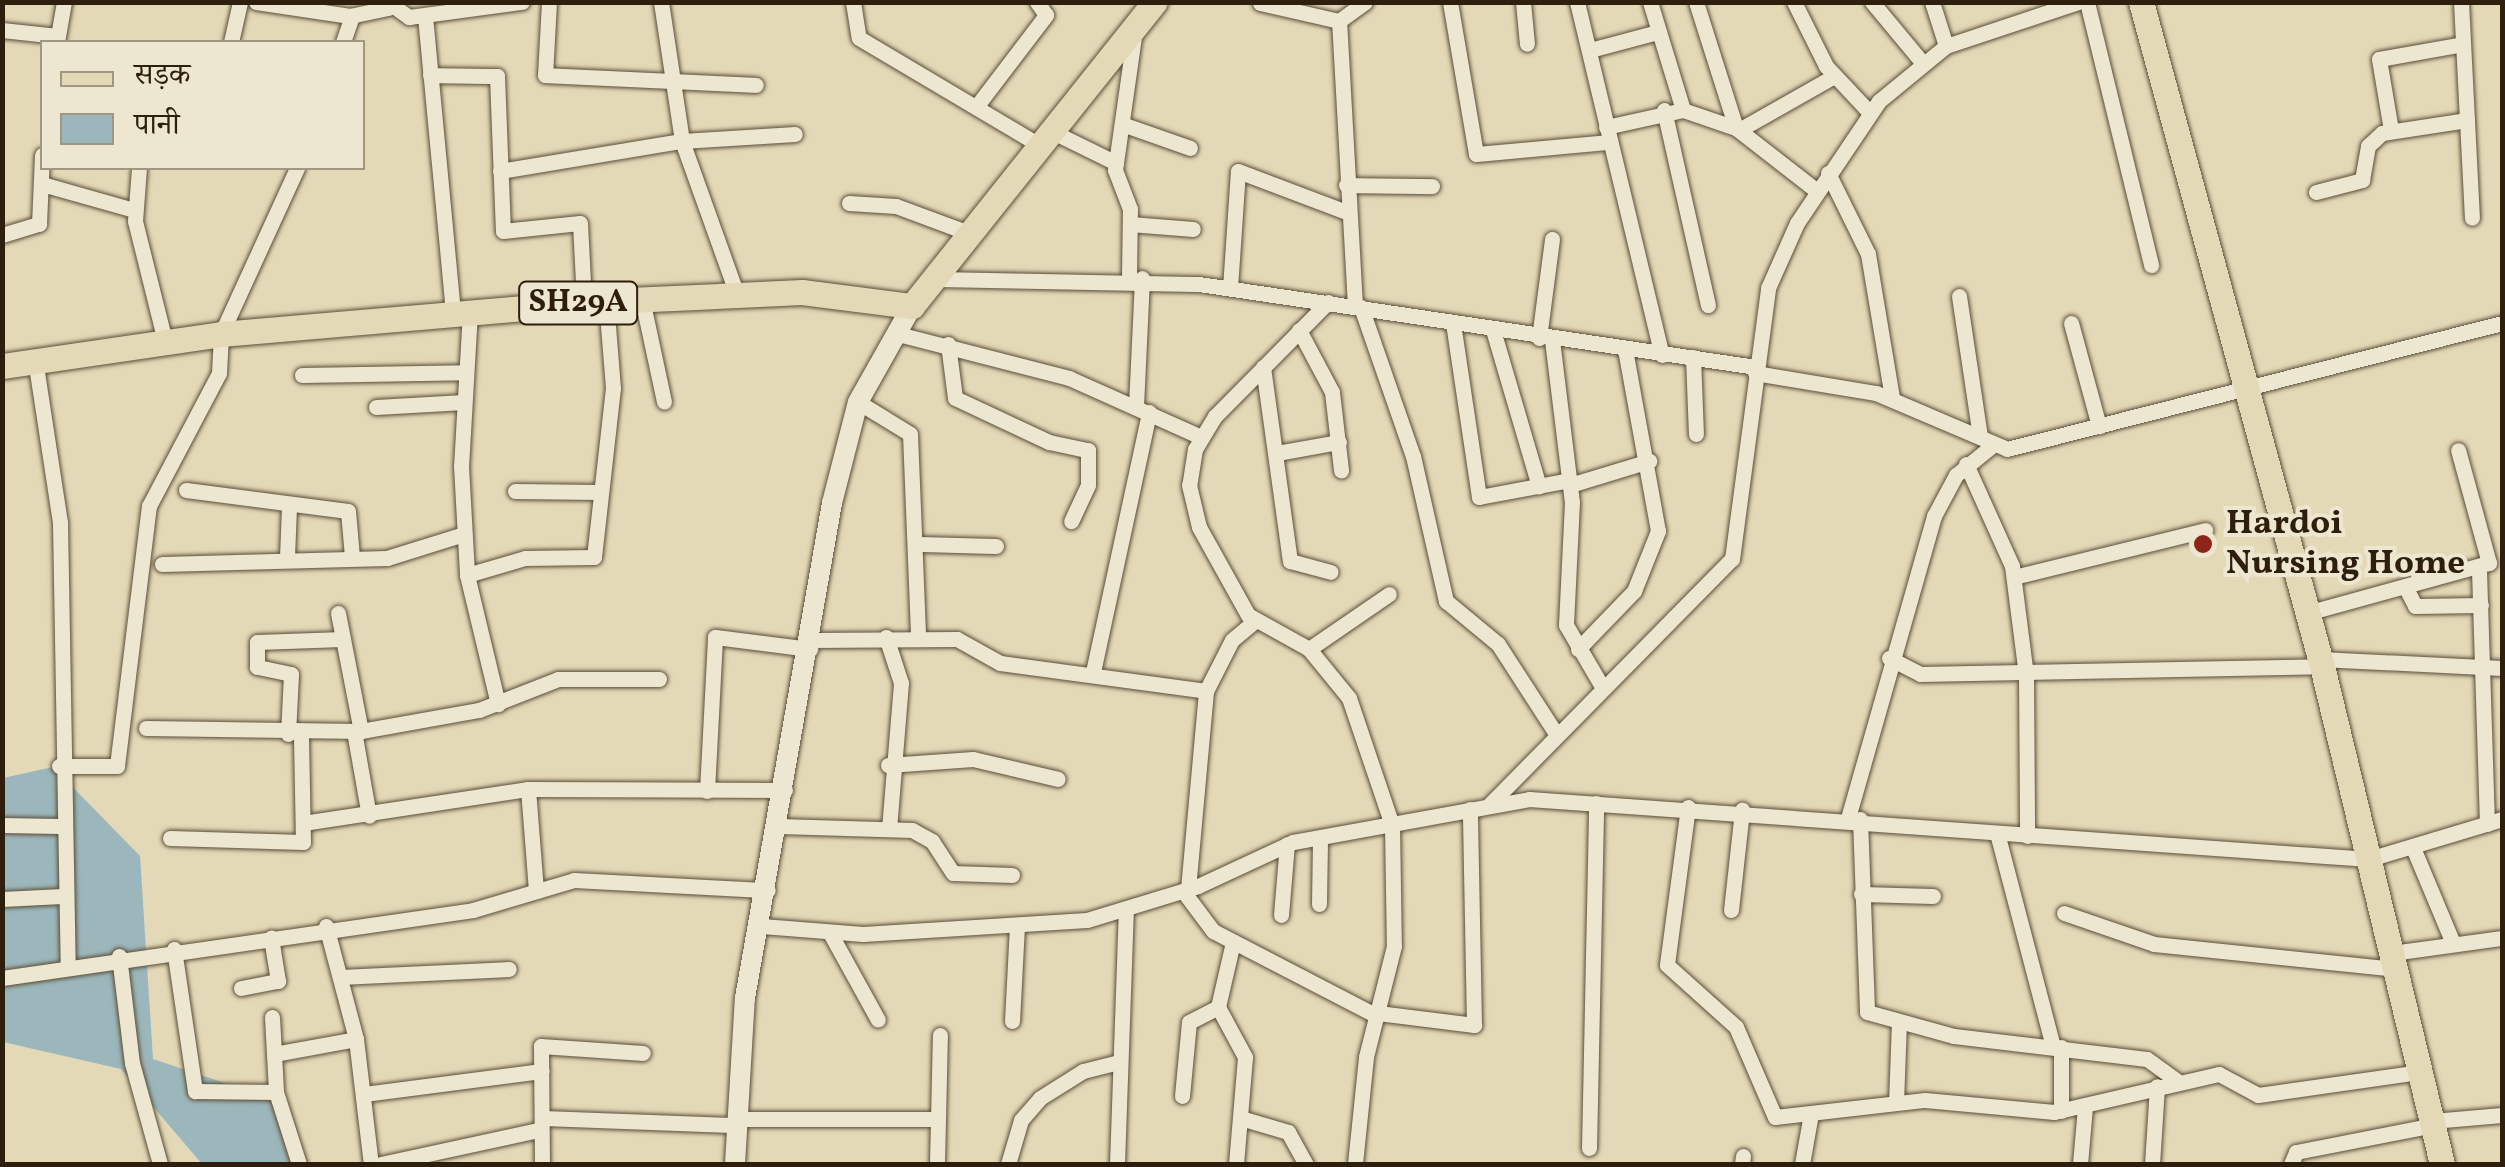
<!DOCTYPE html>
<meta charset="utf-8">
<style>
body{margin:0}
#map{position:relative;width:2505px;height:1167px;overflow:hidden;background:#e3d9b7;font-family:Vollkorn,"Noto Serif Devanagari",serif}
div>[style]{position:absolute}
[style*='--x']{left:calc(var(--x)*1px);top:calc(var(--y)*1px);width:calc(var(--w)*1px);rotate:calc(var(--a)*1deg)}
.water>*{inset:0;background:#9cb7bb}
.roads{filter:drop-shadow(0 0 2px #5a4d38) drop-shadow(0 0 2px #5a4d38)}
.minor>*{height:15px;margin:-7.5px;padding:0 7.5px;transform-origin:7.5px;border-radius:7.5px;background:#ede6d0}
.tertiary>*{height:20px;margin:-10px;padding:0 10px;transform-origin:10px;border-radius:10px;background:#ede6d0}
.primary>*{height:25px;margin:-12.5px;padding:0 12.5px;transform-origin:12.5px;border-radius:12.5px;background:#e3d9b7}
.trunk>*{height:25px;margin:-12.5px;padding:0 12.5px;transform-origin:12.5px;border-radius:12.5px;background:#e3d9b7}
.dots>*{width:28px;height:28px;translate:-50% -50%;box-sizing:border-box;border:5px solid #ede6d0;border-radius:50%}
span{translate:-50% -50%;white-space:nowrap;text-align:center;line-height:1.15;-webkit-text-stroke:8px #ede6d0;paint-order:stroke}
.shield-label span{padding:2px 8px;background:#ede6d0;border:2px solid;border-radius:8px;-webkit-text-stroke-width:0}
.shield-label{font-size:32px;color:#2d1e0e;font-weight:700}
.poi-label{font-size:35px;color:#2d1e0e;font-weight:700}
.left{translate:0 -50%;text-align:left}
.frame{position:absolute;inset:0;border:5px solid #2d1e0e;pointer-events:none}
.legend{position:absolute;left:40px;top:40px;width:325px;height:130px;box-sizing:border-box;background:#ede6d0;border:2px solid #a09682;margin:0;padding:12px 18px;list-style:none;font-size:30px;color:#2d1e0e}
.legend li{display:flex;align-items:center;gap:20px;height:50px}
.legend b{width:50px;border:2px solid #a09682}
</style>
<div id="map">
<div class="water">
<div style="clip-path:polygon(53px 767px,140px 856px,153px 1059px,281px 1102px,298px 1164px,202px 1164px,121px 1069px,3px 1042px,3px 778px)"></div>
</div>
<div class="roads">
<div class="minor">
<div style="--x:256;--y:2;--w:95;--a:8.5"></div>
<div style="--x:350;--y:16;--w:40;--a:-12"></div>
<div style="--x:388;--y:2;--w:26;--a:36"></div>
<div style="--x:409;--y:17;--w:114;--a:-7.6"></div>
<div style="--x:549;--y:2;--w:73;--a:93.1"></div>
<div style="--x:545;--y:75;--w:211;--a:2.7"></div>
<div style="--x:661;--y:2;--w:141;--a:81.4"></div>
<div style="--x:682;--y:141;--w:164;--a:70.3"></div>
<div style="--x:853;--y:2;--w:36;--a:81"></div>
<div style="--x:859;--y:38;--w:206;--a:30.7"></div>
<div style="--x:1450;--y:2;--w:154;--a:80.3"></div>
<div style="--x:1476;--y:154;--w:132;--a:-5.2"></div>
<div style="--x:1523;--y:2;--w:42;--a:84.6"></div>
<div style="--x:1577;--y:2;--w:363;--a:76.5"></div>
<div style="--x:1650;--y:2;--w:113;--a:73"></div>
<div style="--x:1696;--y:2;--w:132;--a:72.4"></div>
<div style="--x:1794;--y:2;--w:72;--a:63.4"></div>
<div style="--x:1826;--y:66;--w:64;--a:46.9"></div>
<div style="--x:1872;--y:2;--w:77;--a:50.3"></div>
<div style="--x:1932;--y:2;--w:46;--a:72.3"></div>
<div style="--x:2087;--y:2;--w:271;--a:76.3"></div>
<div style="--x:2461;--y:2;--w:216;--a:87.1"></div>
<div style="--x:1260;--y:3;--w:81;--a:12.8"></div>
<div style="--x:425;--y:16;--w:299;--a:84.6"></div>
<div style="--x:2;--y:30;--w:56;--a:6.1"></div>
<div style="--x:57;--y:42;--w:41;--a:-80.1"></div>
<div style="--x:231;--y:42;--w:41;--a:-77.3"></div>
<div style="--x:343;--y:42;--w:28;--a:-71"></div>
<div style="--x:1590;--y:50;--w:69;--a:-15"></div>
<div style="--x:430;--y:75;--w:67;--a:0.9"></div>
<div style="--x:497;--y:76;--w:155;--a:87.8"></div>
<div style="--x:503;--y:231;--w:77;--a:-5.9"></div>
<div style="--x:580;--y:223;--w:80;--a:87.1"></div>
<div style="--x:979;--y:103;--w:111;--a:-52.7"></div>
<div style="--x:1046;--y:15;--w:16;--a:-125"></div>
<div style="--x:1664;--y:110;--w:200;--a:77.3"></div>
<div style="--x:1122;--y:124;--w:72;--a:19.4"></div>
<div style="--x:1606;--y:127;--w:79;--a:-12.4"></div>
<div style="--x:1683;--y:110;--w:56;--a:18.8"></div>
<div style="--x:1736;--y:128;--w:103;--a:37.9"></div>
<div style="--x:1047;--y:129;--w:77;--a:26.2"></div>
<div style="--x:1739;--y:130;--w:109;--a:-29.6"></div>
<div style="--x:2391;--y:130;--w:72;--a:-99.6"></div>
<div style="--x:2379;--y:59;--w:85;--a:-10.1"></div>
<div style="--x:139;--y:168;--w:53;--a:94.3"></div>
<div style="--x:135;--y:221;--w:124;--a:76"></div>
<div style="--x:500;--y:171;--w:184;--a:-9.4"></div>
<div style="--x:682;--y:141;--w:113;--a:-3.5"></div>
<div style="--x:1828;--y:173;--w:90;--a:63.7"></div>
<div style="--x:1868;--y:254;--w:146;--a:80.5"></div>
<div style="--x:42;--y:184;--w:96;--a:15.8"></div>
<div style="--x:1346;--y:185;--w:86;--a:0.7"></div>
<div style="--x:2316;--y:192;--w:48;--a:-14.6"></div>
<div style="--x:2362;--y:180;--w:35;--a:-80"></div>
<div style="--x:2368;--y:146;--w:19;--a:-43"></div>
<div style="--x:2382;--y:133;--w:86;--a:-8.7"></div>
<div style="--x:849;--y:203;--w:47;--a:3.7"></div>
<div style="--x:896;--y:206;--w:75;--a:20.4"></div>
<div style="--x:1130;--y:224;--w:63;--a:4.5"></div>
<div style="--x:2;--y:235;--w:39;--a:-17"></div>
<div style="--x:39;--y:224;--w:69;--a:-87.5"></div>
<div style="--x:1129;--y:277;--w:68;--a:-89.2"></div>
<div style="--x:1130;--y:209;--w:42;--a:-111"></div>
<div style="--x:1115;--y:170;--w:135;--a:-81.9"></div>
<div style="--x:932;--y:279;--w:267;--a:1.1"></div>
<div style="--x:1199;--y:284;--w:563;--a:8.48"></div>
<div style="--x:1230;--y:288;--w:117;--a:-86.1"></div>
<div style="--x:1238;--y:171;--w:113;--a:20.7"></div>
<div style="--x:1959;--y:296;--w:142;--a:81.5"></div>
<div style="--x:642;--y:299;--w:105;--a:77.9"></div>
<div style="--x:1328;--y:302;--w:161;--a:134.7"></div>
<div style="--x:1215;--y:416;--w:39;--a:121"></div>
<div style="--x:1195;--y:449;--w:36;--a:99"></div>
<div style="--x:1189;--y:485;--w:43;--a:76.6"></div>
<div style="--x:1199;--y:527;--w:101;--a:60.9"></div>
<div style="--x:1248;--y:615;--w:70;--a:29.1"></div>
<div style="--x:1309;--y:649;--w:63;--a:50.8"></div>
<div style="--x:1349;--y:698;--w:134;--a:71.3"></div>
<div style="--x:1392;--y:825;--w:121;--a:89.1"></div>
<div style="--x:1394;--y:946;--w:114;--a:104.2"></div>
<div style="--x:1366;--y:1057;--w:108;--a:95.9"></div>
<div style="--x:1355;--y:306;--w:285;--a:-93.2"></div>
<div style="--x:1339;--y:21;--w:32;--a:-36"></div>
<div style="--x:1361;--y:307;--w:158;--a:70.8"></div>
<div style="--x:1413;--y:456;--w:149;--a:77.2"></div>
<div style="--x:1446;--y:601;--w:67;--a:39.6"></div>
<div style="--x:1498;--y:644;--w:105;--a:57.1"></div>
<div style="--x:470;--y:311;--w:155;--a:93.3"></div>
<div style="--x:461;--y:466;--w:109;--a:86.8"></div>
<div style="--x:467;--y:575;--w:133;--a:76.5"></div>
<div style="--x:1453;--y:323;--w:176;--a:81.5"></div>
<div style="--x:1479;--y:497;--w:93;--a:-10.6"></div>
<div style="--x:2071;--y:323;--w:107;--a:74.8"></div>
<div style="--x:1299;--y:330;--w:70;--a:62"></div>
<div style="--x:1332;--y:392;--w:79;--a:83.4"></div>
<div style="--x:1493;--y:330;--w:163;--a:73.6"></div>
<div style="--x:894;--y:333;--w:181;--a:14.4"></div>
<div style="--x:1069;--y:378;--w:145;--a:24.1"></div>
<div style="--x:1539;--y:338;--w:100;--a:-82.5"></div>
<div style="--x:1552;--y:340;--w:163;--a:83"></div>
<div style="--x:1572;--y:502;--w:123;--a:92.8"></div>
<div style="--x:1566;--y:625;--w:69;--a:59.7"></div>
<div style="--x:948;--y:344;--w:54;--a:82.6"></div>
<div style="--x:955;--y:398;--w:104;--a:25.1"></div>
<div style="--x:1049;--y:442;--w:40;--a:12"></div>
<div style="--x:1088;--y:450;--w:35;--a:90"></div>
<div style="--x:1088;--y:485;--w:40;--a:115"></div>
<div style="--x:1693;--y:357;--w:77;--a:87.8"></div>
<div style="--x:35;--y:359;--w:165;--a:81.3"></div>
<div style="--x:60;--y:522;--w:445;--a:89"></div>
<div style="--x:1263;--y:367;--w:196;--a:82.1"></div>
<div style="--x:1290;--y:561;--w:42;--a:15"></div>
<div style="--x:1755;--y:373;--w:123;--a:9.4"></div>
<div style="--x:1876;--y:393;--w:142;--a:23.1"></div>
<div style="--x:2007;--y:449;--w:511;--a:-14.28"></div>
<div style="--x:302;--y:375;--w:164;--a:-1"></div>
<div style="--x:858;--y:402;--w:61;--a:31.6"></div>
<div style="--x:910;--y:434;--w:202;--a:87.7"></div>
<div style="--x:1136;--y:406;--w:128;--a:-87.3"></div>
<div style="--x:376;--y:407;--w:88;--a:-3.3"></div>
<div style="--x:1277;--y:453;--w:63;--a:-10.1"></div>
<div style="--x:1966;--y:464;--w:112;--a:65.7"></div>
<div style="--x:2012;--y:566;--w:110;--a:82.7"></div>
<div style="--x:2026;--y:675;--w:161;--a:89.6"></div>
<div style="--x:1570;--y:485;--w:83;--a:-16.9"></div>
<div style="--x:186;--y:490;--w:163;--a:7.4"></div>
<div style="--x:348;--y:511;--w:46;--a:85"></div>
<div style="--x:515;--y:491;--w:84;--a:0.7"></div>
<div style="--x:919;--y:544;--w:77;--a:1.5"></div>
<div style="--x:287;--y:557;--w:50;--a:-87.7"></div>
<div style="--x:162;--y:564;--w:225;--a:-1.5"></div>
<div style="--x:387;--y:558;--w:81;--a:-17.3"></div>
<div style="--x:2479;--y:570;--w:254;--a:88.2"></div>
<div style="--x:467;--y:575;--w:60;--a:-16.3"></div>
<div style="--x:525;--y:558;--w:69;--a:-0.8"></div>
<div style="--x:594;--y:557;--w:170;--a:-83.6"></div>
<div style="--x:613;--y:388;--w:87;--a:-94.6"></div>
<div style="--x:2014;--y:577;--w:197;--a:-13.8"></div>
<div style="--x:2406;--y:588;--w:20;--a:63"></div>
<div style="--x:2415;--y:606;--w:66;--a:-0.9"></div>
<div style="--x:338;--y:613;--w:120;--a:79"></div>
<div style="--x:2307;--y:613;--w:189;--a:-15.4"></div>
<div style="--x:2489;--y:563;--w:117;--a:-105.3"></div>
<div style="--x:886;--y:637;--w:48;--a:71.9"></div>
<div style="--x:901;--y:683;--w:145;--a:94.7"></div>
<div style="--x:811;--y:640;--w:146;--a:-0.4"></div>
<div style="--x:957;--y:639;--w:49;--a:29.2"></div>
<div style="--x:1000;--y:663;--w:208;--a:7.7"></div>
<div style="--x:1309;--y:649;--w:97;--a:-34.5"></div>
<div style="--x:1578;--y:649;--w:81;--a:-46"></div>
<div style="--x:1634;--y:591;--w:65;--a:-68.2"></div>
<div style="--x:1658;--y:531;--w:184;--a:-100.3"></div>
<div style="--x:1889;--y:658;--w:35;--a:27"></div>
<div style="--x:1920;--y:674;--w:402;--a:-1.1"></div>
<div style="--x:2320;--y:659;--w:182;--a:2.8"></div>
<div style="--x:1093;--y:672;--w:266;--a:-77.8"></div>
<div style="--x:146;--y:728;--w:215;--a:0.8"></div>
<div style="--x:361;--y:731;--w:120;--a:-10.1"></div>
<div style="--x:479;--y:710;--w:85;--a:-21.4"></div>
<div style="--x:558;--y:679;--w:101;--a:0"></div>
<div style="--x:354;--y:731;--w:86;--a:80"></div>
<div style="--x:288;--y:734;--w:60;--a:-87.1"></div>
<div style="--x:291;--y:674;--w:35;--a:-168"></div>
<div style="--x:257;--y:667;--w:25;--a:-90"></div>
<div style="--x:257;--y:642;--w:86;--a:-2"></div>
<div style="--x:888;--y:765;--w:85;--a:-4"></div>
<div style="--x:973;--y:759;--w:87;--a:13.2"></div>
<div style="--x:59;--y:766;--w:58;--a:0"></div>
<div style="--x:117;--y:766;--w:262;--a:-83"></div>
<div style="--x:149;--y:506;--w:150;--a:-62.2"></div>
<div style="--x:219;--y:373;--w:39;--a:-87"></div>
<div style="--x:221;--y:334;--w:183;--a:-65.4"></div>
<div style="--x:528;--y:789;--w:102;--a:85.5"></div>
<div style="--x:707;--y:791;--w:154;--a:-87"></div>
<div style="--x:715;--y:637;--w:96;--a:7.2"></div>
<div style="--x:1490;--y:804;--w:344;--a:-45.4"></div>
<div style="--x:1732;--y:559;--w:273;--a:-82.4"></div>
<div style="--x:1768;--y:288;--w:71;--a:-66"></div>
<div style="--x:1797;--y:223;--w:147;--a:-56.1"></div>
<div style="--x:1879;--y:101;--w:87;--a:-39.4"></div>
<div style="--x:1946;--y:46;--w:139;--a:-18.4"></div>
<div style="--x:1688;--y:807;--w:159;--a:97.6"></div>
<div style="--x:1667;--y:965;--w:93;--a:41.9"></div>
<div style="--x:1736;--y:1027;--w:98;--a:66.6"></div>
<div style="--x:1775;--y:1117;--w:151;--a:-6.5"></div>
<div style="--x:1925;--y:1100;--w:130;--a:5.3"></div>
<div style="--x:2054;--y:1112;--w:169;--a:-13"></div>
<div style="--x:2219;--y:1074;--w:44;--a:28.3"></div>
<div style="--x:2258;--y:1095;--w:164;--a:-8.1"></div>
<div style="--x:1848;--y:818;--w:314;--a:-74.1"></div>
<div style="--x:1934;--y:516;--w:47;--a:-61.8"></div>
<div style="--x:1956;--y:475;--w:48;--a:-39"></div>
<div style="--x:1860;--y:819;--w:193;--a:87.9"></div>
<div style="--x:1867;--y:1012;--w:90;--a:15.4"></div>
<div style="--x:1954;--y:1036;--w:194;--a:6.8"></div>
<div style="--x:2147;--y:1059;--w:37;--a:36"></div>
<div style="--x:303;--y:823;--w:228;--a:-8.6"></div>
<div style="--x:528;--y:789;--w:257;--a:0.2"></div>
<div style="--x:2;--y:825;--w:57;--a:1"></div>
<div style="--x:779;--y:826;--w:133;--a:1.7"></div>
<div style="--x:912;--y:830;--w:23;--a:29"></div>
<div style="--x:932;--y:841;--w:38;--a:57"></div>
<div style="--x:953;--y:873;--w:59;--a:1.9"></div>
<div style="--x:1997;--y:833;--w:220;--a:75.3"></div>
<div style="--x:170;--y:838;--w:133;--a:1.7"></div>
<div style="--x:303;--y:842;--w:108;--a:-91.1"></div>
<div style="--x:2414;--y:850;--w:99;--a:67.3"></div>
<div style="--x:1188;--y:889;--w:199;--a:-84.8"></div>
<div style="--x:1206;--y:691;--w:57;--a:-63"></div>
<div style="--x:1232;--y:640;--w:30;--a:-40"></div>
<div style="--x:1183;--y:891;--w:50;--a:53.1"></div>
<div style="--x:1213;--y:931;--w:185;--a:27.4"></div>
<div style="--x:1861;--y:894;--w:72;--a:1.6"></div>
<div style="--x:2;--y:899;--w:60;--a:-2.9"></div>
<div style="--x:1319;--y:904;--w:66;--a:-89.1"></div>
<div style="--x:1731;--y:910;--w:101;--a:-83.7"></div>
<div style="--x:2064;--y:913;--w:95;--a:19"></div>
<div style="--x:2154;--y:944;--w:242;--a:5.9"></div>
<div style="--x:1281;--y:915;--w:71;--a:-85.2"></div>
<div style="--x:326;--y:926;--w:117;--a:75.1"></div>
<div style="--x:356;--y:1039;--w:126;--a:83.2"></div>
<div style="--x:762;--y:926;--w:101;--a:4.5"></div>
<div style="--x:863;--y:934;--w:224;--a:-3.6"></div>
<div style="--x:1087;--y:920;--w:116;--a:-17"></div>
<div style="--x:1198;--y:886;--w:105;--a:-24.9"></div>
<div style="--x:1293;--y:842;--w:240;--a:-10.3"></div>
<div style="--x:1529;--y:799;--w:842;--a:4.09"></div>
<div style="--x:2369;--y:859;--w:139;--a:-16.7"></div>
<div style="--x:830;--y:933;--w:99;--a:61.1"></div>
<div style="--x:174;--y:949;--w:144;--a:81.6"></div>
<div style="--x:195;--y:1091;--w:81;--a:0.7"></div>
<div style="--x:2392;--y:953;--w:111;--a:-7.8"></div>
<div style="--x:119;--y:956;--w:108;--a:83.1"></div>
<div style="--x:132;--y:1063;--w:105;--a:74.5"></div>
<div style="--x:340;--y:977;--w:169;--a:-2.7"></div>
<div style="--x:2;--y:978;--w:476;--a:-8.2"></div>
<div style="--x:473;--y:910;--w:105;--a:-16.5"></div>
<div style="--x:574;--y:880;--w:194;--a:3"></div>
<div style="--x:241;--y:988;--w:38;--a:-11"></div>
<div style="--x:278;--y:981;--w:44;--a:-99.2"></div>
<div style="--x:1218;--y:1007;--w:57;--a:61.6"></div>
<div style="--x:1245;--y:1057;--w:107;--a:94.8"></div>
<div style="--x:1378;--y:1013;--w:97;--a:7.1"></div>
<div style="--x:1474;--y:1025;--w:216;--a:-91.1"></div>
<div style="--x:272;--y:1017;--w:75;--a:86.9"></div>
<div style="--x:276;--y:1092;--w:76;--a:72.3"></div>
<div style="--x:1012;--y:1021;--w:96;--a:-87"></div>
<div style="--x:274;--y:1054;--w:83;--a:-10.4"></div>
<div style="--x:364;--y:1094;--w:179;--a:-7.4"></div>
<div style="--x:1182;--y:1096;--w:74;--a:-84.6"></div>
<div style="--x:1189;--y:1022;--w:33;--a:-27"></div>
<div style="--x:1218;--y:1007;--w:67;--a:-77"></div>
<div style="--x:1896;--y:1103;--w:81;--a:-87.9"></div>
<div style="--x:2061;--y:1111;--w:64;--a:-90"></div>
<div style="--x:543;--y:1118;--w:195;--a:2.1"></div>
<div style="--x:738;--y:1119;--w:199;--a:0"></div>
<div style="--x:1244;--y:1119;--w:46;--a:16.5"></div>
<div style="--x:1288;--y:1132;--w:37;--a:61"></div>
<div style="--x:2432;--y:1121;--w:70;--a:-4.9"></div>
<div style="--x:1589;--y:1148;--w:345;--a:-88.8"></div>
<div style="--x:381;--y:1164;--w:161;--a:-12.2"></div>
<div style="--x:542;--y:1164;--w:118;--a:-90.5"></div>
<div style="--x:541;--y:1046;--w:102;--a:3.9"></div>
<div style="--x:937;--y:1164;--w:129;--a:-88.7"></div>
<div style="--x:1008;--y:1164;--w:46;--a:-73.5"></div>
<div style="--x:1021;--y:1120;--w:29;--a:-49"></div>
<div style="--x:1040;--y:1098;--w:51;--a:-32.1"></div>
<div style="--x:1083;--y:1071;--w:38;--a:-14"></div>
<div style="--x:1117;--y:1164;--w:255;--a:-88"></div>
<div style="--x:1742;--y:1164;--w:8;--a:-83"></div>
<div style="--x:1802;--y:1164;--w:46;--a:-79.9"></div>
<div style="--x:2080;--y:1164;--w:57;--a:-85"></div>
<div style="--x:2152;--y:1164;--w:78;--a:-86.3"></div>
<div style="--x:2291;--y:1164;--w:13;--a:-67"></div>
<div style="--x:2296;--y:1152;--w:140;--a:-11.1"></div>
</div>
<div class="tertiary">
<div style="--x:735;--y:1164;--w:166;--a:-86.6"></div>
<div style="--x:745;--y:998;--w:503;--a:-80.03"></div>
<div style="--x:832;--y:503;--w:104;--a:-75.6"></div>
<div style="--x:858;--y:402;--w:110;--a:-60.6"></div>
</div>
<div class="primary">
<div style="--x:2;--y:366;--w:221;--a:-8.3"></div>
<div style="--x:221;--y:334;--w:386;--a:-4.9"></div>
<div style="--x:606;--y:301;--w:196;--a:-2.6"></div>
<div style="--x:802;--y:292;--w:111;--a:7.3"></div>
<div style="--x:912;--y:306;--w:389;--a:-51.4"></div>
</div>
<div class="trunk">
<div style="--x:2141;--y:2;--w:688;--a:74.75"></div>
<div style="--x:2322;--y:666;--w:512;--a:76.45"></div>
</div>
</div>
<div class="dots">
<div style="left:2203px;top:544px;background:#8f2418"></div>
</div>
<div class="shield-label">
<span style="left:578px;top:303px">SH29A</span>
</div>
<div class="poi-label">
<span class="left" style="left:2226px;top:544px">Hardoi<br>Nursing Home</span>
</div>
<div class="frame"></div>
<ul class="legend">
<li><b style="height:12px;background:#e3d9b7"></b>सड़क</li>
<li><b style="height:28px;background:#9cb7bb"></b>पानी</li>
</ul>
</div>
